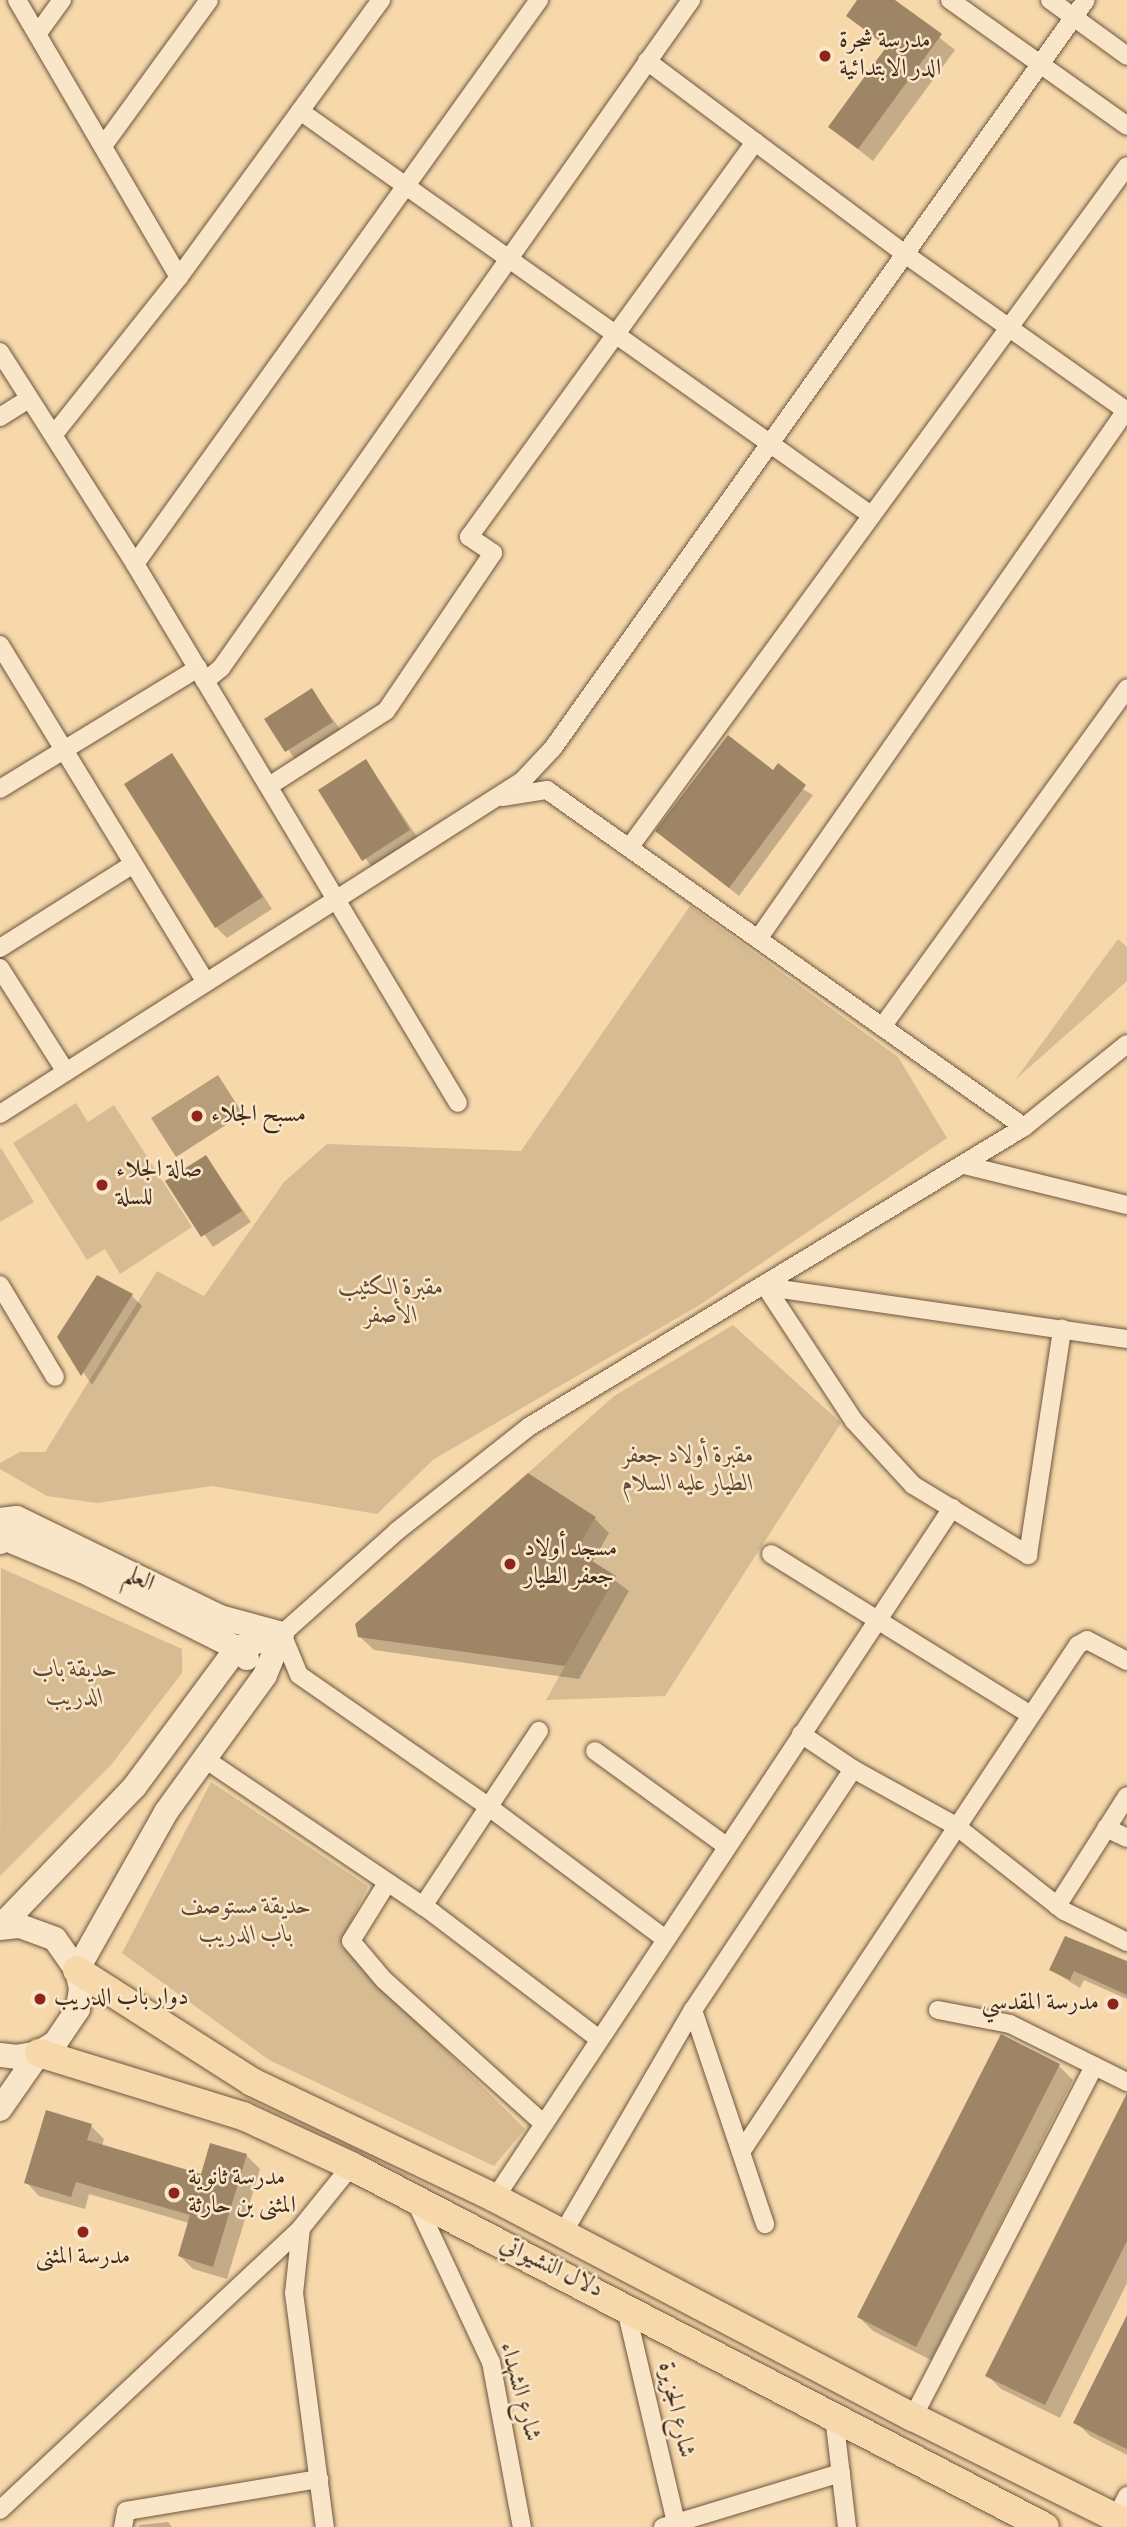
<!DOCTYPE html>
<meta charset="utf-8">
<style>
body{margin:0}
#map{position:relative;width:1127px;height:2527px;overflow:hidden;background:#f6d8ab;font-family:Vollkorn,Amiri,serif}
div>[style]{position:absolute}
[style*='--x']{left:calc(var(--x)*1px);top:calc(var(--y)*1px);width:calc(var(--w)*1px);rotate:calc(var(--a)*1deg)}
.green>*{inset:0;background:#d7bb92}
.water>*{inset:0;background:#b89d7a}
.shadow>*{inset:0;background:#0003}
.building>*{inset:0;background:#9e8565}
.roads{filter:drop-shadow(0 0 2px #6d563e) drop-shadow(0 0 2px #6d563e)}
.street>*{height:18px;margin:-9px;padding:0 9px;transform-origin:9px;border-radius:9px;background:#f9e6c8}
.secondary>*{height:24px;margin:-12px;padding:0 12px;transform-origin:12px;border-radius:12px;background:#f9e6c8}
.primary>*{height:28px;margin:-14px;padding:0 14px;transform-origin:14px;border-radius:14px;background:#f6d8ab}
.dots>*{width:19px;height:19px;translate:-50% -50%;box-sizing:border-box;border:4px solid #f9e6c8;border-radius:50%}
span{translate:-50% -50%;white-space:nowrap;text-align:center;line-height:1.15;-webkit-text-stroke:5px #f9e6c8;paint-order:stroke}
.poi-label{font-size:24px;color:#3f2b1a}
.left{translate:0 -50%;text-align:left}
.right{translate:-100% -50%;text-align:right}
.park-label{font-size:24px;color:#5d4832;font-style:italic}
.street-label{font-size:24px;color:#3f2b1a}
</style>
<div id="map">
<div class="green">
<div style="clip-path:polygon(690px 906px,898px 1057px,947px 1138px,698px 1306px,434px 1459px,377px 1514px,212px 1486px,97px 1503px,47px 1496px,0 1469px,0 1463px,20px 1452px,45px 1452px,157px 1271px,204px 1296px,284px 1182px,327px 1144px,521px 1151px)"></div>
<div style="clip-path:polygon(1118px 939px,1127px 947px,1127px 981px,1015px 1080px)"></div>
<div style="clip-path:polygon(76px 1103px,88px 1122px,114px 1105px,192px 1227px,120px 1274px,105px 1249px,87px 1260px,13px 1143px)"></div>
<div style="clip-path:polygon(1px 1148px,34px 1202px,0 1222px,0 1149px)"></div>
<div style="clip-path:polygon(733px 1325px,841px 1423px,665px 1696px,546px 1700px,615px 1576px,576px 1551px,596px 1517px,528px 1473px,614px 1396px)"></div>
<div style="clip-path:polygon(1px 1568px,182px 1649px,182px 1673px,111px 1765px,0 1876px)"></div>
<div style="clip-path:polygon(211px 1782px,368px 1886px,340px 1945px,525px 2129px,494px 2166px,269px 2060px,122px 1953px)"></div>
</div>
<div class="water">
<div style="clip-path:polygon(218px 1075px,243px 1114px,176px 1157px,151px 1118px)"></div>
</div>
<div class="shadow">
<div style="clip-path:polygon(859px 0,892px 0,955px 50px,873px 161px,830px 127px,887px 48px,848px 16px)"></div>
<div style="clip-path:polygon(312px 691px,343px 733px,297px 762px,267px 720px)"></div>
<div style="clip-path:polygon(172px 755px,272px 909px,227px 938px,216px 927px)"></div>
<div style="clip-path:polygon(366px 761px,420px 841px,374px 871px,320px 790px)"></div>
<div style="clip-path:polygon(773px 772px,813px 795px,739px 896px,658px 831px)"></div>
<div style="clip-path:polygon(206px 1157px,251px 1222px,213px 1247px,168px 1181px)"></div>
<div style="clip-path:polygon(132px 1296px,142px 1306px,92px 1385px,59px 1337px)"></div>
<div style="clip-path:polygon(595px 1519px,609px 1533px,592px 1563px,629px 1591px,579px 1679px,374px 1650px,359px 1636px)"></div>
<div style="clip-path:polygon(1127px 1964px,1127px 1999px,1084px 1980px,1080px 1988px,1051px 1970px)"></div>
<div style="clip-path:polygon(1002px 2036px,1059px 2066px,1073px 2080px,931px 2360px,873px 2331px,859px 2317px)"></div>
<div style="clip-path:polygon(1127px 2098px,1127px 2283px,1060px 2418px,1001px 2389px,987px 2375px)"></div>
<div style="clip-path:polygon(91px 2126px,104px 2139px,102px 2146px,202px 2176px,246px 2155px,260px 2169px,227px 2279px,193px 2269px,180px 2256px,189px 2223px,89px 2194px,85px 2209px,39px 2196px,26px 2182px)"></div>
<div style="clip-path:polygon(1127px 2319px,1127px 2455px,1090px 2436px,1076px 2422px)"></div>
<div style="clip-path:polygon(168px 2522px,172px 2527px,139px 2527px,139px 2525px)"></div>
</div>
<div class="building">
<div style="clip-path:polygon(857px 0,895px 0,942px 34px,858px 149px,828px 127px,887px 46px,846px 16px)"></div>
<div style="clip-path:polygon(312px 688px,333px 722px,285px 752px,264px 719px)"></div>
<div style="clip-path:polygon(728px 735px,773px 770px,778px 763px,806px 785px,729px 888px,655px 831px)"></div>
<div style="clip-path:polygon(172px 753px,263px 897px,215px 928px,124px 784px)"></div>
<div style="clip-path:polygon(366px 759px,410px 830px,362px 861px,318px 790px)"></div>
<div style="clip-path:polygon(206px 1155px,242px 1211px,201px 1237px,165px 1181px)"></div>
<div style="clip-path:polygon(97px 1275px,133px 1294px,81px 1376px,57px 1337px)"></div>
<div style="clip-path:polygon(528px 1473px,596px 1517px,576px 1551px,616px 1576px,565px 1666px,358px 1637px,355px 1624px)"></div>
<div style="clip-path:polygon(1065px 1936px,1127px 1961px,1127px 1995px,1074px 1971px,1070px 1980px,1049px 1970px)"></div>
<div style="clip-path:polygon(1001px 2034px,1060px 2064px,916px 2347px,857px 2317px)"></div>
<div style="clip-path:polygon(1127px 2093px,1127px 2241px,1045px 2405px,985px 2376px)"></div>
<div style="clip-path:polygon(46px 2110px,92px 2124px,87px 2140px,201px 2174px,210px 2143px,247px 2154px,213px 2267px,178px 2256px,190px 2215px,76px 2182px,71px 2197px,24px 2183px)"></div>
<div style="clip-path:polygon(1127px 2315px,1127px 2449px,1073px 2423px)"></div>
</div>
<div class="roads">
<div class="street">
<div style="--x:17;--y:0;--w:321;--a:59.7"></div>
<div style="--x:950;--y:0;--w:217;--a:35.4"></div>
<div style="--x:1050;--y:0;--w:95;--a:36"></div>
<div style="--x:38;--y:33;--w:41;--a:-54"></div>
<div style="--x:647;--y:61;--w:322;--a:36.8"></div>
<div style="--x:905;--y:254;--w:272;--a:35.3"></div>
<div style="--x:300;--y:111;--w:699;--a:35.28"></div>
<div style="--x:103;--y:146;--w:180;--a:-54"></div>
<div style="--x:0;--y:352;--w:251;--a:57.5"></div>
<div style="--x:135;--y:564;--w:628;--a:59.07"></div>
<div style="--x:0;--y:417;--w:34;--a:-32"></div>
<div style="--x:55;--y:433;--w:199;--a:-51.5"></div>
<div style="--x:179;--y:277;--w:343;--a:-53.9"></div>
<div style="--x:135;--y:564;--w:694;--a:-54.39"></div>
<div style="--x:0;--y:645;--w:395;--a:58.6"></div>
<div style="--x:205;--y:681;--w:21;--a:-39"></div>
<div style="--x:221;--y:668;--w:817;--a:-54.87"></div>
<div style="--x:269;--y:786;--w:139;--a:-32.7"></div>
<div style="--x:386;--y:711;--w:191;--a:-55.9"></div>
<div style="--x:493;--y:553;--w:29;--a:-146"></div>
<div style="--x:469;--y:537;--w:488;--a:-54.1"></div>
<div style="--x:0;--y:789;--w:232;--a:-31.4"></div>
<div style="--x:502;--y:797;--w:46;--a:-8.8"></div>
<div style="--x:547;--y:790;--w:584;--a:35.24"></div>
<div style="--x:629;--y:848;--w:844;--a:-53.86"></div>
<div style="--x:758;--y:939;--w:646;--a:-55.15"></div>
<div style="--x:0;--y:948;--w:156;--a:-32.2"></div>
<div style="--x:0;--y:968;--w:123;--a:57.6"></div>
<div style="--x:882;--y:1027;--w:418;--a:-54.1"></div>
<div style="--x:0;--y:1114;--w:619;--a:-32.54"></div>
<div style="--x:522;--y:781;--w:45;--a:-46.8"></div>
<div style="--x:553;--y:748;--w:918;--a:-54.53"></div>
<div style="--x:964;--y:1165;--w:168;--a:13.8"></div>
<div style="--x:0;--y:1285;--w:107;--a:59.1"></div>
<div style="--x:766;--y:1287;--w:160;--a:56.7"></div>
<div style="--x:854;--y:1421;--w:87;--a:47.3"></div>
<div style="--x:913;--y:1485;--w:135;--a:31.3"></div>
<div style="--x:1028;--y:1555;--w:229;--a:-81.4"></div>
<div style="--x:766;--y:1287;--w:365;--a:8.2"></div>
<div style="--x:771;--y:1554;--w:304;--a:31.8"></div>
<div style="--x:801;--y:1734;--w:63;--a:33.9"></div>
<div style="--x:853;--y:1769;--w:118;--a:29"></div>
<div style="--x:956;--y:1826;--w:137;--a:38.2"></div>
<div style="--x:1064;--y:1911;--w:70;--a:26.2"></div>
<div style="--x:595;--y:1751;--w:162;--a:35.9"></div>
<div style="--x:205;--y:1759;--w:275;--a:34"></div>
<div style="--x:433;--y:1913;--w:208;--a:37.2"></div>
<div style="--x:1106;--y:1828;--w:23;--a:25"></div>
<div style="--x:387;--y:1883;--w:68;--a:121.8"></div>
<div style="--x:351;--y:1941;--w:51;--a:49.8"></div>
<div style="--x:384;--y:1980;--w:215;--a:42"></div>
<div style="--x:423;--y:1906;--w:210;--a:-56.5"></div>
<div style="--x:1057;--y:1906;--w:130;--a:-57.5"></div>
<div style="--x:664;--y:1938;--w:219;--a:-143.2"></div>
<div style="--x:489;--y:1807;--w:231;--a:-145.2"></div>
<div style="--x:299;--y:1675;--w:44;--a:-112.5"></div>
<div style="--x:282;--y:1634;--w:154;--a:-41.8"></div>
<div style="--x:397;--y:1531;--w:169;--a:-38.3"></div>
<div style="--x:530;--y:1426;--w:577;--a:-31.18"></div>
<div style="--x:1024;--y:1127;--w:132;--a:-38.9"></div>
<div style="--x:693;--y:2010;--w:289;--a:-56.4"></div>
<div style="--x:938;--y:2010;--w:73;--a:11"></div>
<div style="--x:1010;--y:2024;--w:131;--a:26.4"></div>
<div style="--x:741;--y:2152;--w:609;--a:-56.39"></div>
<div style="--x:1078;--y:1645;--w:10;--a:-29"></div>
<div style="--x:1087;--y:1640;--w:45;--a:27.7"></div>
<div style="--x:495;--y:2198;--w:828;--a:-56.48"></div>
<div style="--x:415;--y:2200;--w:179;--a:64.9"></div>
<div style="--x:491;--y:2362;--w:168;--a:79.4"></div>
<div style="--x:301;--y:2228;--w:65;--a:96.1"></div>
<div style="--x:294;--y:2293;--w:236;--a:82.5"></div>
<div style="--x:563;--y:2233;--w:258;--a:-59.8"></div>
<div style="--x:693;--y:2010;--w:226;--a:71.4"></div>
<div style="--x:625;--y:2305;--w:228;--a:76.8"></div>
<div style="--x:834;--y:2416;--w:112;--a:83.3"></div>
<div style="--x:913;--y:2417;--w:395;--a:-62.7"></div>
<div style="--x:0;--y:2510;--w:412;--a:-43.1"></div>
<div style="--x:301;--y:2228;--w:80;--a:-51.1"></div>
<div style="--x:1116;--y:2518;--w:25;--a:-63"></div>
<div style="--x:123;--y:2527;--w:16;--a:-79"></div>
<div style="--x:126;--y:2511;--w:196;--a:-9.4"></div>
<div style="--x:663;--y:2527;--w:186;--a:-16.9"></div>
</div>
<div class="secondary">
<div style="--x:0;--y:1520;--w:17;--a:-7"></div>
<div style="--x:17;--y:1518;--w:226;--a:26"></div>
<div style="--x:220;--y:1617;--w:64;--a:15.3"></div>
<div style="--x:0;--y:1542;--w:7;--a:-27"></div>
<div style="--x:6;--y:1539;--w:83;--a:22.6"></div>
<div style="--x:83;--y:1571;--w:172;--a:26.6"></div>
<div style="--x:237;--y:1648;--w:14;--a:45"></div>
<div style="--x:0;--y:1927;--w:195;--a:-46.2"></div>
<div style="--x:135;--y:1786;--w:172;--a:-53.5"></div>
<div style="--x:237;--y:1648;--w:47;--a:-17.3"></div>
<div style="--x:0;--y:1928;--w:20;--a:-6"></div>
<div style="--x:20;--y:1926;--w:37;--a:20"></div>
<div style="--x:55;--y:1939;--w:38;--a:55"></div>
<div style="--x:77;--y:1970;--w:19;--a:78"></div>
<div style="--x:81;--y:1989;--w:20;--a:99"></div>
<div style="--x:78;--y:2009;--w:40;--a:124"></div>
<div style="--x:56;--y:2042;--w:20;--a:147"></div>
<div style="--x:39;--y:2053;--w:22;--a:170"></div>
<div style="--x:17;--y:2057;--w:17;--a:-173"></div>
<div style="--x:77;--y:1970;--w:181;--a:-60.6"></div>
<div style="--x:166;--y:1812;--w:169;--a:-54.1"></div>
<div style="--x:265;--y:1675;--w:44;--a:-67.5"></div>
<div style="--x:0;--y:2109;--w:68;--a:-55.1"></div>
</div>
<div class="primary">
<div style="--x:77;--y:1970;--w:208;--a:32.6"></div>
<div style="--x:252;--y:2082;--w:269;--a:25.5"></div>
<div style="--x:495;--y:2198;--w:472;--a:27.7"></div>
<div style="--x:913;--y:2417;--w:239;--a:26.4"></div>
<div style="--x:39;--y:2053;--w:214;--a:17.2"></div>
<div style="--x:243;--y:2116;--w:119;--a:24.8"></div>
<div style="--x:351;--y:2166;--w:782;--a:27.48"></div>
</div>
</div>
<div class="dots">
<div style="left:825px;top:56px;background:#8f2418"></div>
<div style="left:197px;top:1116px;background:#8f2418"></div>
<div style="left:102px;top:1185px;background:#8f2418"></div>
<div style="left:510px;top:1564px;background:#8f2418"></div>
<div style="left:40px;top:1999px;background:#8f2418"></div>
<div style="left:1113px;top:2004px;background:#8f2418"></div>
<div style="left:174px;top:2193px;background:#8f2418"></div>
<div style="left:83px;top:2232px;background:#8f2418"></div>
</div>
<div class="poi-label">
<span class="left" style="left:839px;top:56px">مدرسة شجرة<br>الدر الابتدائية</span>
<span class="left" style="left:211px;top:1116px">مسبح الجلاء</span>
<span class="left" style="left:116px;top:1185px">صالة الجلاء<br>للسلة</span>
<span class="left" style="left:524px;top:1564px">مسجد أولاد<br>جعفر الطيار</span>
<span class="left" style="left:54px;top:1999px">دوار باب الدريب</span>
<span class="right" style="left:1099px;top:2004px">مدرسة المقدسي</span>
<span class="left" style="left:188px;top:2193px">مدرسة ثانوية<br>المثنى بن حارثة</span>
<span style="left:83px;top:2258px">مدرسة المثنى</span>
</div>
<div class="park-label">
<span style="left:391px;top:1303px">مقبرة الكثيب<br>الأصفر</span>
<span style="left:688px;top:1471px">مقبرة أولاد جعفر<br>الطيار عليه السلام</span>
<span style="left:75px;top:1685px">حديقة باب<br>الدريب</span>
<span style="left:246px;top:1922px">حديقة مستوصف<br>باب الدريب</span>
</div>
<div class="street-label">
<span style="left:139px;top:1580px;rotate:25deg">العلم</span>
<span style="left:551px;top:2268px;rotate:26deg">دلال النشيواتي</span>
<span style="left:519px;top:2392px;rotate:75deg">شارع الشهداء</span>
<span style="left:675px;top:2410px;rotate:77deg">شارع الجزيرة</span>
</div>
</div>
